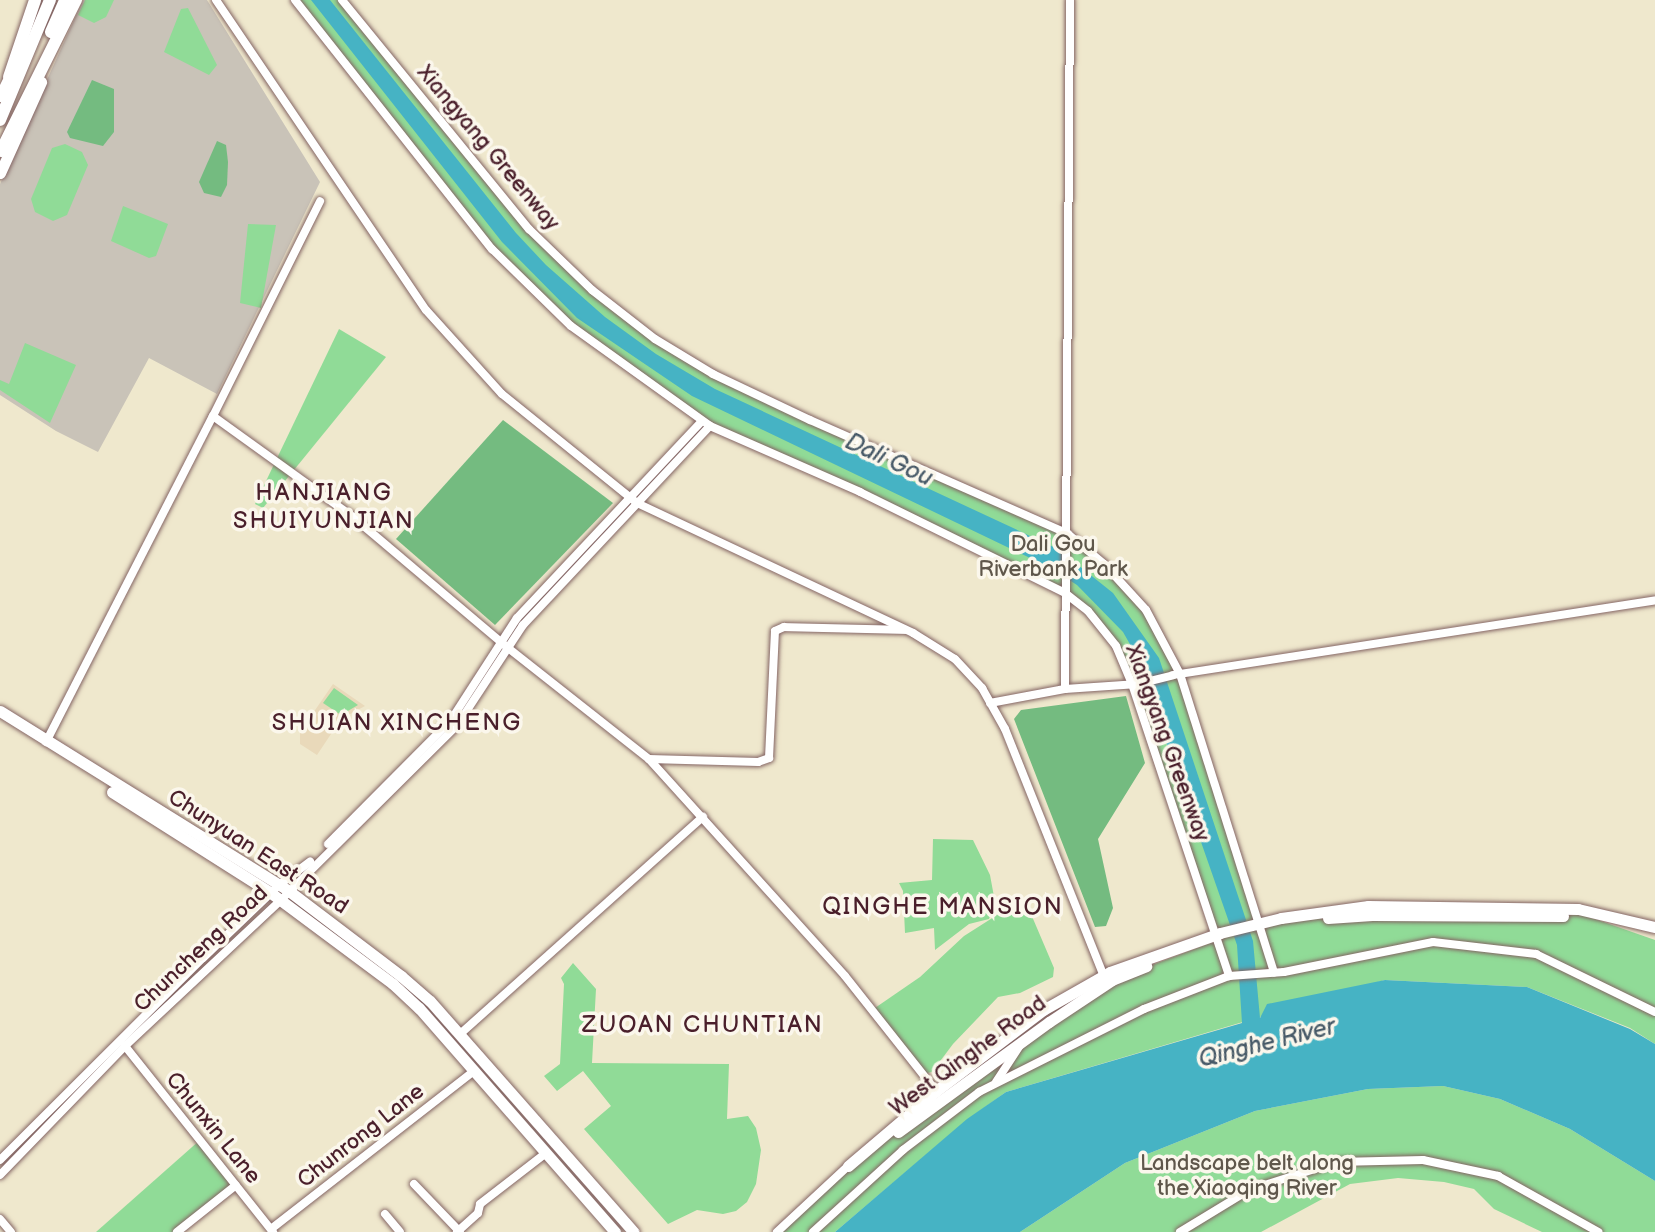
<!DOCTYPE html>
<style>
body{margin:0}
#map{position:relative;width:1655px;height:1232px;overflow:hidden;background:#efe8cd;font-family:"Balsamiq Sans",sans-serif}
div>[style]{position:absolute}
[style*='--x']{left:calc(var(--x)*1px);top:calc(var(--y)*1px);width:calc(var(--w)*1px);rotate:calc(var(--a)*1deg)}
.built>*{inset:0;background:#e9d9ba}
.industrial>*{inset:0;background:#c9c3b8}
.green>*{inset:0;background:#90db97}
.forest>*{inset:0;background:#74bb80}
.water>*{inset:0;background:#46b3c4}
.roads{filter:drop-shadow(0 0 2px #846564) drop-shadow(0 0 2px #846564)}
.minor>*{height:8px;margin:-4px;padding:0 4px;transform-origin:4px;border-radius:4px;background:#fff}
.major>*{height:11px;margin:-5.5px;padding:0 5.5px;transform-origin:5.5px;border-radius:5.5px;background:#fff}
.highway>*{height:12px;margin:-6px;padding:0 6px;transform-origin:6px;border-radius:6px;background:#fff}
span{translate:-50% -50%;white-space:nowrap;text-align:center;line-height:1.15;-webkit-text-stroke:7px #fbf7ec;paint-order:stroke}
.street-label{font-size:22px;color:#4a1f2b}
.park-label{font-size:22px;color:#5f574b}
.water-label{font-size:24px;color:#485a68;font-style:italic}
.neighbourhood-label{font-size:24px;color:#4a1f2b;letter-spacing:2px}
</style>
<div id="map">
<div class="built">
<div style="clip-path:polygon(333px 684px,365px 706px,341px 719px,317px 755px,300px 744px,300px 732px)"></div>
</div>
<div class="industrial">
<div style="clip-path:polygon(83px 0,207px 0,320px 182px,217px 394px,149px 358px,98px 452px,56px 431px,0 395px,0 184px)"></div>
</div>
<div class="green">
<div style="clip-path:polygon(85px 0,114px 0,106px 17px,94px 23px,78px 15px)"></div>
<div style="clip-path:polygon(296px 0,342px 0,529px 229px,592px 290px,655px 339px,713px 374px,1068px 534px,1146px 610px,1180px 674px,1268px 947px,1264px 924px,1369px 910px,1578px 913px,1655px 940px,1655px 1044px,1630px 1028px,1527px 987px,1385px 980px,1006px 1092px,967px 1120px,835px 1232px,777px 1232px,848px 1166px,1112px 980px,1216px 941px,1116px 646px,1065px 593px,860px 492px,710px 426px,571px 326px,492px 249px)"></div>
<div style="clip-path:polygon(188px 8px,217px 65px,209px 75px,164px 52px,181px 9px)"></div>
<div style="clip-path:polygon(65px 144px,82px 152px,88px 165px,67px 215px,53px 221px,35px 212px,31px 199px,52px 148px)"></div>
<div style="clip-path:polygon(123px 206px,168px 224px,156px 256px,149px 258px,111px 241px)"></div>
<div style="clip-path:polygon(248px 224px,276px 225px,261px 308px,240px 303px)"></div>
<div style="clip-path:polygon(339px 329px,386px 357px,263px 508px,255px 504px)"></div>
<div style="clip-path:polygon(25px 343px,76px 365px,50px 423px,0 390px,0 380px,9px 384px)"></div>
<div style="clip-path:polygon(334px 688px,358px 705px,341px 715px,323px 703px)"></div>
<div style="clip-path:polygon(933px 839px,973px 840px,990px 875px,995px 902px,989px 919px,969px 924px,935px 950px,934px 928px,905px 933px,903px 891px,899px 883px,932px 880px)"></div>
<div style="clip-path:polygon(1002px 907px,1031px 914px,1054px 968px,1053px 977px,1020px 993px,998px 997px,953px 1044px,932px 1072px,922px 1074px,872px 1010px,920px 977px,964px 936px,997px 915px)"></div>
<div style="clip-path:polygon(573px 963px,596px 989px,592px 1063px,729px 1064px,727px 1119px,748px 1116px,756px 1128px,761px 1150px,756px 1184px,747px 1202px,736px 1211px,723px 1214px,697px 1210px,668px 1224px,584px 1129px,611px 1106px,583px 1071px,557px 1091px,544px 1076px,560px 1064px,564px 984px,561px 978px)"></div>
<div style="clip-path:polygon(1443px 1086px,1500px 1099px,1570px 1129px,1655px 1181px,1655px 1232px,1542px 1232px,1494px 1209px,1474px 1189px,1444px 1182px,1398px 1178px,1350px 1184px,1261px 1232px,1020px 1232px,1125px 1163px,1255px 1111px,1368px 1089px)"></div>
<div style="clip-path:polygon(200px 1140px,236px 1185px,177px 1232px,96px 1232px)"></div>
</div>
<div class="forest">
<div style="clip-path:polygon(92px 80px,114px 89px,114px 132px,103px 146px,70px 138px,67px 132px)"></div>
<div style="clip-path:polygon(217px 141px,226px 145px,228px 162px,227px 185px,221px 197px,204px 193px,199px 182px)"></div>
<div style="clip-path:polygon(503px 420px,613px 503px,495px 625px,396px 539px)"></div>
<div style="clip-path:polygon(1126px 696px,1145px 763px,1098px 839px,1113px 908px,1106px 926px,1095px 927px,1014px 719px,1021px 710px)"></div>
</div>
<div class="water">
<div style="clip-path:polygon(311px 0,330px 0,516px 233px,546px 265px,605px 317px,656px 354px,715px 389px,1058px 549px,1113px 593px,1159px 658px,1253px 941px,1260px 1018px,1267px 1004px,1385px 980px,1527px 987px,1630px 1029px,1655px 1044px,1655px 1181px,1570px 1129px,1500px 1099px,1443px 1086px,1368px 1089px,1255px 1111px,1125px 1163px,1020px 1232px,835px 1232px,967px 1119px,1006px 1092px,1242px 1023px,1237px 945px,1135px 653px,1123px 632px,1077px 585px,1049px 567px,692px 396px,577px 318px,502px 242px)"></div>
</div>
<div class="roads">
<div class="minor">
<div style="--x:216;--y:0;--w:374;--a:55.9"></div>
<div style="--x:426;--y:310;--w:113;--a:47.9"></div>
<div style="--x:502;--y:394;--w:174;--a:38.9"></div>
<div style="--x:637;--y:503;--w:305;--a:25.2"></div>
<div style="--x:913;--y:633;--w:49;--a:31.8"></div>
<div style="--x:955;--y:659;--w:40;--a:47"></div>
<div style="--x:982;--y:688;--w:47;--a:60.7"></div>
<div style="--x:1005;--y:729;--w:269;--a:68.2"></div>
<div style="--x:295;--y:0;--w:318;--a:51.7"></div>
<div style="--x:492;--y:249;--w:110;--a:44.3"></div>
<div style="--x:571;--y:326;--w:171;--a:35.7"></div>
<div style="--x:710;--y:426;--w:164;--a:23.7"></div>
<div style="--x:860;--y:492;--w:229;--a:26.2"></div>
<div style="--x:1065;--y:593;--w:29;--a:38"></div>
<div style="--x:1088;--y:611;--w:45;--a:51.3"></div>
<div style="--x:1116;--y:646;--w:41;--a:67.2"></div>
<div style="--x:1132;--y:684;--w:308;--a:71.6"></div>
<div style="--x:342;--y:0;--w:296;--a:50.8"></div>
<div style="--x:529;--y:229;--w:88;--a:44.1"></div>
<div style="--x:592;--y:290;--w:80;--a:37.9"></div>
<div style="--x:655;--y:339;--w:68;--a:31.1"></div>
<div style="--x:713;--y:374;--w:107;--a:25.4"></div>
<div style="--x:810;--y:420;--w:282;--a:23.8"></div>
<div style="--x:1068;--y:534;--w:47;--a:39.8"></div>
<div style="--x:1104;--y:564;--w:62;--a:47.6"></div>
<div style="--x:1146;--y:610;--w:72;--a:62"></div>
<div style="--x:1180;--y:674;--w:313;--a:72.5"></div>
<div style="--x:1070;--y:0;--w:689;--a:90.42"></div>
<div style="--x:1065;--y:689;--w:73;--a:-3.9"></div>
<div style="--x:1138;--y:684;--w:36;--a:-14"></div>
<div style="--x:1173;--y:675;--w:488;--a:-8.8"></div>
<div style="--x:213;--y:416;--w:240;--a:-63.5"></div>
<div style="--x:990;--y:703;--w:76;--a:-10.6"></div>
<div style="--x:46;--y:742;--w:366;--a:-62.9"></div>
<div style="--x:213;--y:416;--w:173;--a:35.8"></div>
<div style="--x:353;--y:517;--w:202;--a:40.2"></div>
<div style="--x:507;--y:647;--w:181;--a:38.3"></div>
<div style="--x:649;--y:759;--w:292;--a:47.9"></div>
<div style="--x:845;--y:976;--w:147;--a:51.6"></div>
<div style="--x:649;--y:759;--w:109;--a:1.6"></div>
<div style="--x:758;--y:762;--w:12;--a:-20"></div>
<div style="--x:769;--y:758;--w:127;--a:-87.3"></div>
<div style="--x:775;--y:631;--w:10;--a:-24"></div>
<div style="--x:784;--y:627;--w:121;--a:1.4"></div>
<div style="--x:328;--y:844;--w:175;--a:-45.2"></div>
<div style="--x:451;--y:720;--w:121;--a:-57.1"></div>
<div style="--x:517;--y:618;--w:270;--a:-46.8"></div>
<div style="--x:460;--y:1034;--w:326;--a:-41.8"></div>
<div style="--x:125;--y:1046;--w:238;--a:51.5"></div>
<div style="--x:996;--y:1082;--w:42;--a:-56.7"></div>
<div style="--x:0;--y:1160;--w:286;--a:-44.9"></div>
<div style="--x:203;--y:958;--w:105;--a:-43.8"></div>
<div style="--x:279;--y:885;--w:39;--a:-37"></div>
<div style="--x:0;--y:1175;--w:180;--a:-45.9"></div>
<div style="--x:125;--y:1046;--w:214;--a:-43.1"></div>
<div style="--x:281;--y:900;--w:250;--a:-44.8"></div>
<div style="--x:458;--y:724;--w:118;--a:-56.7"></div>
<div style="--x:523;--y:625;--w:273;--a:-46.8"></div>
<div style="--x:414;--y:1184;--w:66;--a:46.2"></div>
<div style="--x:385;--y:1214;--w:23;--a:50"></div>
<div style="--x:0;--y:1219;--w:17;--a:50"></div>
<div style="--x:271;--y:1229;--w:257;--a:-37.9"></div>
<div style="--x:177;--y:1232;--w:75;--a:-38.5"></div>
<div style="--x:457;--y:1232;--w:28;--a:-42"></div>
<div style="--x:478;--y:1213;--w:9;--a:-77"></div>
<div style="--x:480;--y:1204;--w:83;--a:-37.7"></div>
<div style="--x:777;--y:1232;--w:97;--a:-42.9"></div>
<div style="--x:813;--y:1232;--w:122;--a:-42.3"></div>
<div style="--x:903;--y:1150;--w:96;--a:-37.3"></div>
<div style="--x:979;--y:1092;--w:185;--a:-26.7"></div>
<div style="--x:1144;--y:1009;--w:91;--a:-21.2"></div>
<div style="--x:1229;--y:976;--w:55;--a:-4.2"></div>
<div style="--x:1284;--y:972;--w:152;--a:-11.4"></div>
<div style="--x:1433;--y:942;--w:104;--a:6.6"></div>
<div style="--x:1536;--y:954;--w:132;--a:26"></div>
<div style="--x:1180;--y:1232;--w:81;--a:-31.3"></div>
<div style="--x:1249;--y:1190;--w:92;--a:-17.7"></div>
<div style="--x:1337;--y:1162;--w:86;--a:-1.3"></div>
<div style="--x:1423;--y:1160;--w:77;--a:12"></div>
<div style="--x:1498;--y:1176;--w:115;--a:29.2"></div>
</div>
<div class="major">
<div style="--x:0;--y:96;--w:30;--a:-64"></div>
<div style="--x:0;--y:173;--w:100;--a:-65.7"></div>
<div style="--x:0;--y:711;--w:340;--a:31.9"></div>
<div style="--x:289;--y:891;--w:141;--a:37.2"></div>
<div style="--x:401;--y:976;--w:38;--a:41"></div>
<div style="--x:430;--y:1001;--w:308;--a:48.6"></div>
<div style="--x:112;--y:792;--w:188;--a:32.4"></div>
<div style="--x:271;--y:893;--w:152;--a:36.7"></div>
<div style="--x:393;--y:984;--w:35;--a:43"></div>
<div style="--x:419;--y:1008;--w:298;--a:48.8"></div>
<div style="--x:1328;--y:918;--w:44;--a:-3.9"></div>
<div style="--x:1372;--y:915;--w:191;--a:0.3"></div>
<div style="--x:898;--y:1132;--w:187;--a:-36.1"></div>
<div style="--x:1049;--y:1022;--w:76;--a:-33.7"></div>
<div style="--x:1112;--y:980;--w:37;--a:-22"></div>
<div style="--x:848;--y:1166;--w:116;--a:-40.4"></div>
<div style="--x:936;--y:1091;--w:134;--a:-37.1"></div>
<div style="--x:1043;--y:1010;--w:77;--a:-29.6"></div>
<div style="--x:1110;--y:972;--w:117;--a:-19.5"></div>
<div style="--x:1220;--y:933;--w:63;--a:-13.8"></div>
<div style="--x:1281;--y:918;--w:88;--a:-7.9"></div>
<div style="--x:1368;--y:906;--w:210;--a:0.8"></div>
<div style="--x:1578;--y:909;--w:79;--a:13.2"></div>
</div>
<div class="highway">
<div style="--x:51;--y:32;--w:35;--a:-66"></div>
<div style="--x:9;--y:77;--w:81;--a:-71.3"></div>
<div style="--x:0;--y:120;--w:130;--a:-67.4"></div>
<div style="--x:1;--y:151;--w:169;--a:-63.6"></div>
</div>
</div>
<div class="street-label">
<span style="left:488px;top:148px;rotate:50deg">Xiangyang Greenway</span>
<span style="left:1167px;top:743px;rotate:70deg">Xiangyang Greenway</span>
<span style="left:258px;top:852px;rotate:33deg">Chunyuan East Road</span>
<span style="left:201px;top:949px;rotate:-43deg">Chuncheng Road</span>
<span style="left:968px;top:1056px;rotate:-36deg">West Qinghe Road</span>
<span style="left:213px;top:1128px;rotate:51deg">Chunxin Lane</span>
<span style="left:361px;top:1136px;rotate:-38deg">Chunrong Lane</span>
</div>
<div class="park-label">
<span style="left:1053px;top:557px">Dali Gou<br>Riverbank Park</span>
<span style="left:1247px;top:1176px">Landscape belt along<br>the Xiaoqing River</span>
</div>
<div class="water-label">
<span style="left:889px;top:460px;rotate:25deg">Dali Gou</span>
<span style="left:1267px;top:1043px;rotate:-14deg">Qinghe River</span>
</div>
<div class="neighbourhood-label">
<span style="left:324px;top:507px">HANJIANG<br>SHUIYUNJIAN</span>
<span style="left:397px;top:723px">SHUIAN XINCHENG</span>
<span style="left:943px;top:907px">QINGHE MANSION</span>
<span style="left:703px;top:1025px">ZUOAN CHUNTIAN</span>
</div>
</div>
